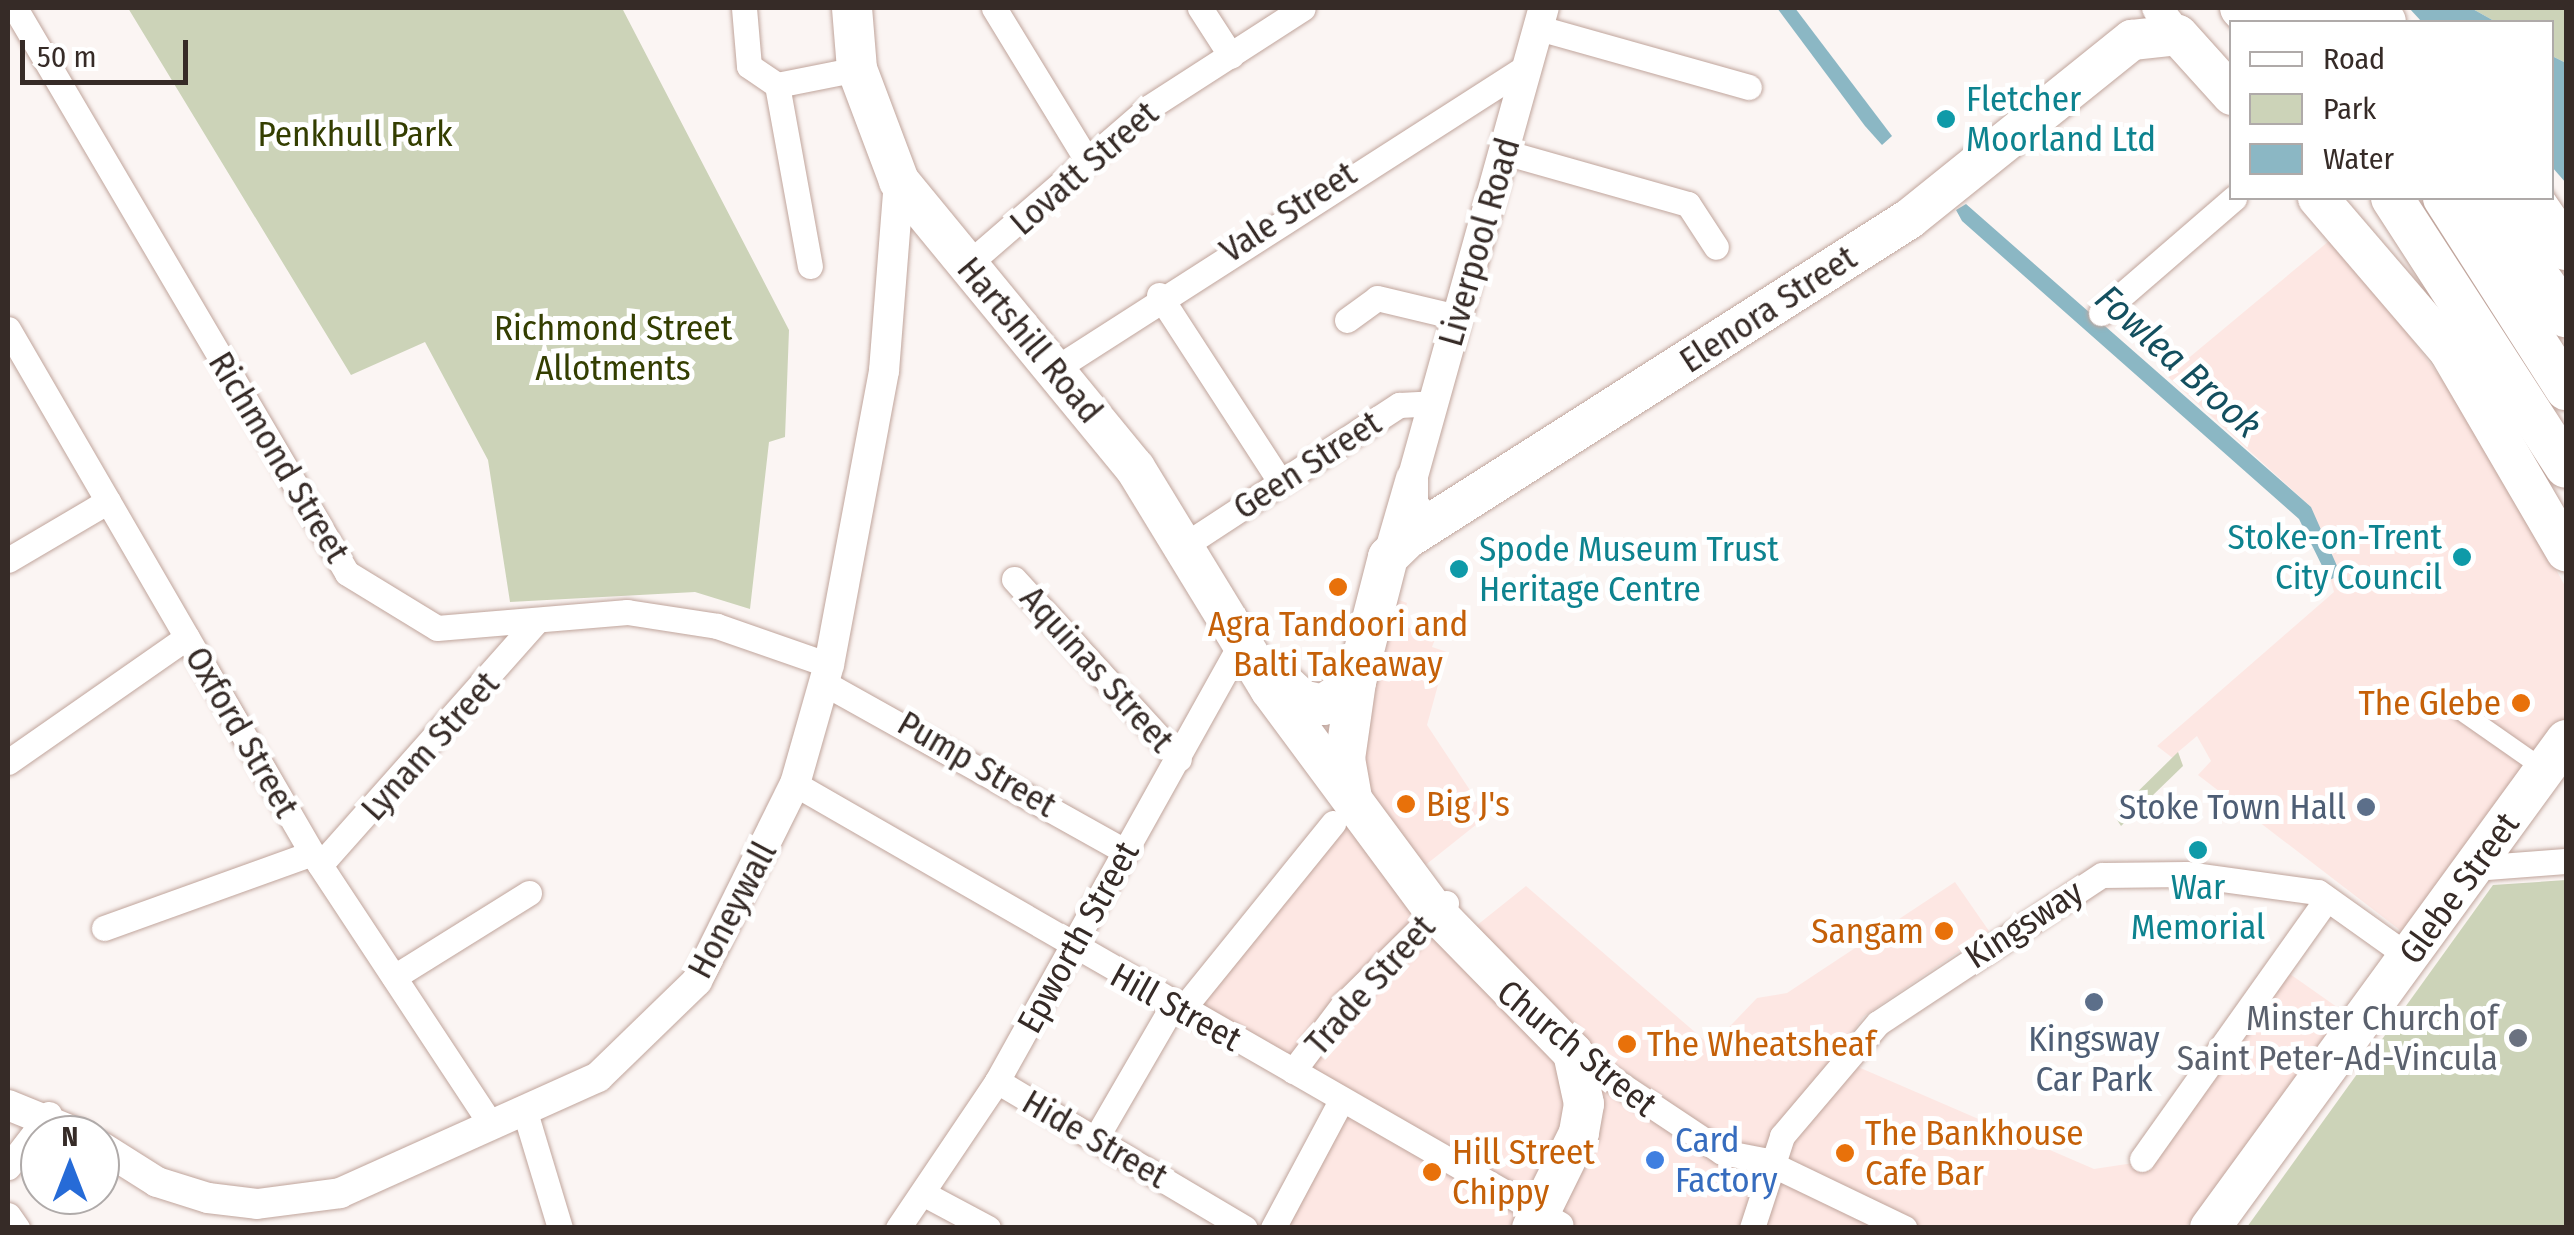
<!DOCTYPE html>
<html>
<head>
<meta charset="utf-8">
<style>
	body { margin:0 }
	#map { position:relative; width:2574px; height:1235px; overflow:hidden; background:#fbf5f3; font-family:"Fira Sans Condensed",sans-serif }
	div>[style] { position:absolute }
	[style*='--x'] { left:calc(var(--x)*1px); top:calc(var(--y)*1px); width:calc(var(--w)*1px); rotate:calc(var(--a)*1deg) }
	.commercial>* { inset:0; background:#fde7e3 }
	.green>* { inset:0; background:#ccd3b8 }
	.water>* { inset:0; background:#8bb7c4 }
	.roads { filter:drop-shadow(0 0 2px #c0a59c) drop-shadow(0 0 2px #c0a59c) }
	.pedestrian>* { height:18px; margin:-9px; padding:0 9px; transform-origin:9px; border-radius:9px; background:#fff }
	.minor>* { height:25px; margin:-12.5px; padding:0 12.5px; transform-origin:12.5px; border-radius:12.5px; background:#fff }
	.tertiary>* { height:30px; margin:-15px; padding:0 15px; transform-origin:15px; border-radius:15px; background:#fff }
	.primary>* { height:40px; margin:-20px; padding:0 20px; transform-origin:20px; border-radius:20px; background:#fff }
	.trunk>* { height:42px; margin:-21px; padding:0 21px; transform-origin:21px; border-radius:21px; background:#fff }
	.dots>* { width:28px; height:28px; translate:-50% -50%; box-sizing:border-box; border:5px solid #fff; border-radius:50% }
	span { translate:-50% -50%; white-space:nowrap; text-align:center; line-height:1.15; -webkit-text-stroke:10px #fff; paint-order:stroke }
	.culture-label { font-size:35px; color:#0d838f }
	.left { translate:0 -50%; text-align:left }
	.right { translate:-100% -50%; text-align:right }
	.park-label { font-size:35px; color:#343e01 }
	.street-label { font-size:35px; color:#362b27 }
	.food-label { font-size:35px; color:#c56008 }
	.service-label { font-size:35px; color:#4e5e75 }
	.worship-label { font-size:35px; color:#5b616d }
	.shop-label { font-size:35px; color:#366cbe }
	.water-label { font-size:38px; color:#134f5f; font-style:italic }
	.frame { position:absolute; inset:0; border:10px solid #362b27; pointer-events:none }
	.legend { position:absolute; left:2229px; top:20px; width:325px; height:180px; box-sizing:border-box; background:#fff; border:2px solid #afaaa9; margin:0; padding:12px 18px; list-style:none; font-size:30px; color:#362b27 }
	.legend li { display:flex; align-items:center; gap:20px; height:50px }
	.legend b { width:50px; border:2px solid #afaaa9 }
	.north { position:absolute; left:20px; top:1115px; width:100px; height:100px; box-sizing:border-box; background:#fff; border:2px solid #afaaa9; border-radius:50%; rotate:0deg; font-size:28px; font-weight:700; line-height:40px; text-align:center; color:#362b27 }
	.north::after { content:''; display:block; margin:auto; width:35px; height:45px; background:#266bd7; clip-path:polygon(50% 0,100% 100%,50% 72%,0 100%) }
	.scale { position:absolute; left:20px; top:40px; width:168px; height:45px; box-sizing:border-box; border:5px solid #362b27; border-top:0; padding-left:12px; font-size:30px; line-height:35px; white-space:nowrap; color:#362b27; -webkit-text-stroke:8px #fff; paint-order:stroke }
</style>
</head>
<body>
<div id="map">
	<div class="commercial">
		<i style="clip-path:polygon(2335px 236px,2484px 436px,2566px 588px,2566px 718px,2405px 934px,2198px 775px,2211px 761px,2197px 736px,2178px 752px,2183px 766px,2157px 746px,2334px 592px,2311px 507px,2167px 376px)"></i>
		<i style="clip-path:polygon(1389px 596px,1407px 603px,1401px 625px,1436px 637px,1432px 647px,1447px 652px,1427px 725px,1487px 816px,1423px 867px,1471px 930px,1526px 886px,1711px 1046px,1757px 998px,1787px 993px,1955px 882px,1989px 931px,1864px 1016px,1835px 1057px,2094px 1169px,2140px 1162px,2280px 967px,2344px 1012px,2185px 1228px,1274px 1227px,1337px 1095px,1189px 1013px,1345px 815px)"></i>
	</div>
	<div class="green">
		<i style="clip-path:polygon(128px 8px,622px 8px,789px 330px,785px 437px,769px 442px,750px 609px,695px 592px,510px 602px,488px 460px,425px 342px,351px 375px)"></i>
		<i style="clip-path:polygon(2471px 8px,2566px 8px,2566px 63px,2552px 56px,2552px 22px,2496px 22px)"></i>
		<i style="clip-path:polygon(2178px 752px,2183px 766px,2121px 826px,2114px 815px)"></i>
		<i style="clip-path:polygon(2566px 880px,2566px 1227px,2247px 1227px,2493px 885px)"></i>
	</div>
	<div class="water">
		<i style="clip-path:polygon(1777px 8px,1795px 8px,1892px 136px,1882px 145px,1865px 126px)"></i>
		<i style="clip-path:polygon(2409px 8px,2471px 8px,2496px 22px,2422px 22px)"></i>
		<i style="clip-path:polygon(2552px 56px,2566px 63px,2566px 183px,2552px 167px)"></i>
		<i style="clip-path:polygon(1966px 204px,2311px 507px,2341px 575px,2329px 580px,2299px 519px,1962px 221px,1956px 210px)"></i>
	</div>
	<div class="roads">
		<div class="pedestrian">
			<i style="--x:2458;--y:709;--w:106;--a:35"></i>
		</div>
		<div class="minor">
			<i style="--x:15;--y:8;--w:655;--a:59.56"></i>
			<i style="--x:347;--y:573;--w:105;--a:31.4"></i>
			<i style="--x:437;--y:628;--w:191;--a:-4.8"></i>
			<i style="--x:627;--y:612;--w:91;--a:8.8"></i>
			<i style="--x:717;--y:626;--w:119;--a:19.2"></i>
			<i style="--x:744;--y:8;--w:58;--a:85.1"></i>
			<i style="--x:749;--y:66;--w:34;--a:34"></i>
			<i style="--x:777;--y:85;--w:184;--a:79.7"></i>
			<i style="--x:994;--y:8;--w:177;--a:58.6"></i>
			<i style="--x:1200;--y:8;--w:57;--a:57.1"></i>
			<i style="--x:1539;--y:28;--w:218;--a:15.7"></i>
			<i style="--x:777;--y:85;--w:82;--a:-11.3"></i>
			<i style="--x:1504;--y:152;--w:191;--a:15.8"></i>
			<i style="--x:1688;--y:204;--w:51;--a:56.9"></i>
			<i style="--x:967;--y:265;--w:240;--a:-40.9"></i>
			<i style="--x:1148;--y:108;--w:184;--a:-32.8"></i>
			<i style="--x:1159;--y:295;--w:222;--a:57"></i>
			<i style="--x:2101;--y:313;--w:176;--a:-40.8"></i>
			<i style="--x:1347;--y:320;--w:37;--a:-36"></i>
			<i style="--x:1377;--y:298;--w:82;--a:13.4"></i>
			<i style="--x:8;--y:329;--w:606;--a:59.88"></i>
			<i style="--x:312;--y:853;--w:327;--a:56.6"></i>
			<i style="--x:1055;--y:369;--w:563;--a:-32.67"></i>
			<i style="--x:1185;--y:545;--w:256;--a:-33.2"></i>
			<i style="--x:1399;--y:405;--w:34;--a:-3"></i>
			<i style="--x:8;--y:560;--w:116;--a:-30.5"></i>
			<i style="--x:1014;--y:579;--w:244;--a:47.5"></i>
			<i style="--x:824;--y:683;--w:346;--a:29.2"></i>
			<i style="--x:8;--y:762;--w:218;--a:-34.9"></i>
			<i style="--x:795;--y:784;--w:883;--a:29.91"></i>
			<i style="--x:320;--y:865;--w:324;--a:-48.4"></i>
			<i style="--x:2473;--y:868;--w:93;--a:-4.3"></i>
			<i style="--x:104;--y:928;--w:221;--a:-19.8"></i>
			<i style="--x:394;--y:977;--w:159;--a:-31.9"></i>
			<i style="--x:1181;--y:1011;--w:242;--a:-51"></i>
			<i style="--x:1573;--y:1053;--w:179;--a:33.6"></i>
			<i style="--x:1722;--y:1152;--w:42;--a:11"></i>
			<i style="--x:1763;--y:1160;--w:157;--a:25.7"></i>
			<i style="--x:1293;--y:1071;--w:83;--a:-52.9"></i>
			<i style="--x:1343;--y:1005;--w:145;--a:-44.7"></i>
			<i style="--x:997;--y:1081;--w:288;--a:30.7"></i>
			<i style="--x:525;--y:1112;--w:121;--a:73.2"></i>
			<i style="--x:1096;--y:1138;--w:151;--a:-59.9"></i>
			<i style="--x:2142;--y:1159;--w:319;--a:-54.6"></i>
			<i style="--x:8;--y:1167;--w:67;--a:-52.3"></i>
			<i style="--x:928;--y:1196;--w:68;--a:28.1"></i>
			<i style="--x:8;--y:1215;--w:16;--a:55"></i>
			<i style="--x:898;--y:1228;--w:177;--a:-56"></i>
			<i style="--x:997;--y:1081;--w:507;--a:-60.86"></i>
			<i style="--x:1273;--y:1228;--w:146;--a:-61.9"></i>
			<i style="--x:1752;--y:1228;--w:97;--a:-71.9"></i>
			<i style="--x:1782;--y:1136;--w:148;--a:-49.7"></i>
			<i style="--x:1878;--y:1023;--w:268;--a:-33.5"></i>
			<i style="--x:2102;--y:875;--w:84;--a:-0.7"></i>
			<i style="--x:2186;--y:874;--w:133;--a:7.8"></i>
			<i style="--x:2318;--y:892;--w:112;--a:35.5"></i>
		</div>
		<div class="tertiary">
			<i style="--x:2157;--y:8;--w:34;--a:52"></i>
			<i style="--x:1432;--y:524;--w:27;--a:-135"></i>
			<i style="--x:1413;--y:505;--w:29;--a:-90"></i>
			<i style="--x:1413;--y:476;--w:486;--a:-74.4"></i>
			<i style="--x:1388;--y:557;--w:82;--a:-73.8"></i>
			<i style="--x:8;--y:1105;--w:80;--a:22.1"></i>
			<i style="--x:100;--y:1146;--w:67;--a:32.3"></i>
			<i style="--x:157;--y:1182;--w:53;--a:17.4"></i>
			<i style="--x:208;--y:1198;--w:49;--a:7"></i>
			<i style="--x:257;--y:1204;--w:84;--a:-7.5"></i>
			<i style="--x:340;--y:1193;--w:283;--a:-24.2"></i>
			<i style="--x:598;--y:1077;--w:138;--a:-44.1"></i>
			<i style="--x:697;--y:981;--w:220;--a:-63.6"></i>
			<i style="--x:795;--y:784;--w:124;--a:-74.1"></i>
			<i style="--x:829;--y:665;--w:299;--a:-79.4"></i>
			<i style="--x:884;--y:371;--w:191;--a:-85.5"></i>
		</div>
		<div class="primary">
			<i style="--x:852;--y:8;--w:61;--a:85.3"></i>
			<i style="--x:857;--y:69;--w:120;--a:69.4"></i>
			<i style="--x:899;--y:181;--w:372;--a:50.6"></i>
			<i style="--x:1135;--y:468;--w:259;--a:58.6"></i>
			<i style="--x:1270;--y:689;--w:277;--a:53.5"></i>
			<i style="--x:1435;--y:912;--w:197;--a:45.6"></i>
			<i style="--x:1573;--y:1053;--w:52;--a:77.8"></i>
			<i style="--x:1584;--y:1104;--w:29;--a:100"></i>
			<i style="--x:1579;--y:1133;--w:106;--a:116.3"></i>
			<i style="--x:2318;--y:198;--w:201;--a:49.4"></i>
			<i style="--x:2449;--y:351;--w:232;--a:59.7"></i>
			<i style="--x:1272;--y:672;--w:41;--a:43"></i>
			<i style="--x:1302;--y:700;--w:22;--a:13"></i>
			<i style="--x:1323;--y:705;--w:40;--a:-34.9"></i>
			<i style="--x:1352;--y:798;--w:40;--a:-100"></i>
			<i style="--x:1345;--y:759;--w:78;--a:-81.9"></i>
			<i style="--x:1356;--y:682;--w:129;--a:-75.6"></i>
			<i style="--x:1388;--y:557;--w:28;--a:-44"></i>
			<i style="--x:1408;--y:538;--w:594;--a:-32.49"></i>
			<i style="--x:1909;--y:219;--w:286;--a:-38.8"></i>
			<i style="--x:2132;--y:40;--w:46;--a:-6.2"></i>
			<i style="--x:2178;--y:35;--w:81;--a:48"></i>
			<i style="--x:2210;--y:1228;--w:604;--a:-53.89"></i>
		</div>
		<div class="trunk">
			<i style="--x:2241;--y:8;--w:19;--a:47"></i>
			<i style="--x:2290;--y:8;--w:19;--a:47"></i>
			<i style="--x:2328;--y:8;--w:20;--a:45"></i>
			<i style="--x:2372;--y:8;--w:19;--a:47"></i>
			<i style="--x:2392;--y:198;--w:320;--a:57.1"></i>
			<i style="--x:2444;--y:198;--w:227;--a:57.4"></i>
			<i style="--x:2484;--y:198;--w:144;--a:55.2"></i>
			<i style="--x:2531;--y:198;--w:62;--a:55.5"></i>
		</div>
	</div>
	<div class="dots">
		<i style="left:1946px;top:119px;background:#0f9aa8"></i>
		<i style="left:2462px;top:557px;background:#0f9aa8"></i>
		<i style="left:1459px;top:569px;background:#0f9aa8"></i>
		<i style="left:1338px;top:587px;background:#e8710a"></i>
		<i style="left:2521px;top:703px;background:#e8710a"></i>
		<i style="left:1406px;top:804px;background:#e8710a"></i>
		<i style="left:2366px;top:807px;background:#5c6f8a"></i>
		<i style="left:2198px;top:850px;background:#0f9aa8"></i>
		<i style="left:1944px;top:931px;background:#e8710a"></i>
		<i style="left:2094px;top:1002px;background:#5c6f8a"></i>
		<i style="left:2518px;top:1038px;background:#6b7280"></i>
		<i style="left:1627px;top:1044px;background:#e8710a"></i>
		<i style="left:1845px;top:1153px;background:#e8710a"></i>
		<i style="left:1655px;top:1160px;background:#3f7fe0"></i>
		<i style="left:1432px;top:1172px;background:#e8710a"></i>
	</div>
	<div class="culture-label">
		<span class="left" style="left:1966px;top:119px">Fletcher<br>Moorland Ltd</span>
		<span class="right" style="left:2442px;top:557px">Stoke-on-Trent<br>City Council</span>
		<span class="left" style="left:1479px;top:569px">Spode Museum Trust<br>Heritage Centre</span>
		<span style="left:2198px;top:907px">War<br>Memorial</span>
	</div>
	<div class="park-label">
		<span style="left:355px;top:134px">Penkhull Park</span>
		<span style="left:613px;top:348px">Richmond Street<br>Allotments</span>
	</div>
	<div class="street-label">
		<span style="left:1084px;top:168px;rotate:-41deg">Lovatt Street</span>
		<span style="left:1288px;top:212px;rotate:-33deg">Vale Street</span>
		<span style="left:1479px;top:242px;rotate:-74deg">Liverpool Road</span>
		<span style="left:1768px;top:309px;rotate:-33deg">Elenora Street</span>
		<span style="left:1030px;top:340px;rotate:50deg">Hartshill Road</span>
		<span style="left:279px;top:457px;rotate:59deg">Richmond Street</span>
		<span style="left:1307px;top:465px;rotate:-33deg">Geen Street</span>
		<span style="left:1097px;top:669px;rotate:48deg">Aquinas Street</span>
		<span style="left:242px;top:732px;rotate:60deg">Oxford Street</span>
		<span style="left:430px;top:746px;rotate:-48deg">Lynam Street</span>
		<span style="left:977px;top:764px;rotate:30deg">Pump Street</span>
		<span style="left:2459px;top:888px;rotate:-54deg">Glebe Street</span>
		<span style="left:732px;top:910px;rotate:-62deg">Honeywall</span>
		<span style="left:2024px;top:924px;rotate:-33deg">Kingsway</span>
		<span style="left:1078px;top:937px;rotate:-61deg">Epworth Street</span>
		<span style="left:1370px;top:985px;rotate:-48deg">Trade Street</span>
		<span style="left:1176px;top:1007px;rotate:29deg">Hill Street</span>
		<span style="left:1577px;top:1048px;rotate:39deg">Church Street</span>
		<span style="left:1095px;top:1139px;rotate:30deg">Hide Street</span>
	</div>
	<div class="food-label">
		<span style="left:1338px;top:644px">Agra Tandoori and<br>Balti Takeaway</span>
		<span class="right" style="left:2501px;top:703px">The Glebe</span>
		<span class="left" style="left:1426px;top:804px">Big J's</span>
		<span class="right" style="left:1924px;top:931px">Sangam</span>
		<span class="left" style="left:1647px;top:1044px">The Wheatsheaf</span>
		<span class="left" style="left:1865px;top:1153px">The Bankhouse<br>Cafe Bar</span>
		<span class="left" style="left:1452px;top:1172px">Hill Street<br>Chippy</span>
	</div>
	<div class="service-label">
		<span class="right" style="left:2346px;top:807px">Stoke Town Hall</span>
		<span style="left:2094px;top:1059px">Kingsway<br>Car Park</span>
	</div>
	<div class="worship-label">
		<span class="right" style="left:2498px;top:1038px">Minster Church of<br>Saint Peter-Ad-Vincula</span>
	</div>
	<div class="shop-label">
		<span class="left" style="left:1675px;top:1160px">Card<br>Factory</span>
	</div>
	<div class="water-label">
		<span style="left:2178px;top:362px;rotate:42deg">Fowlea Brook</span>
	</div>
	<div class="frame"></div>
	<ul class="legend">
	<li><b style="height:12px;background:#fff"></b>Road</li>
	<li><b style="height:28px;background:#ccd3b8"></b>Park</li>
	<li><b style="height:28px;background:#8bb7c4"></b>Water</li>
	</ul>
	<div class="north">N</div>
	<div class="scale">50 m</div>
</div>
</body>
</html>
